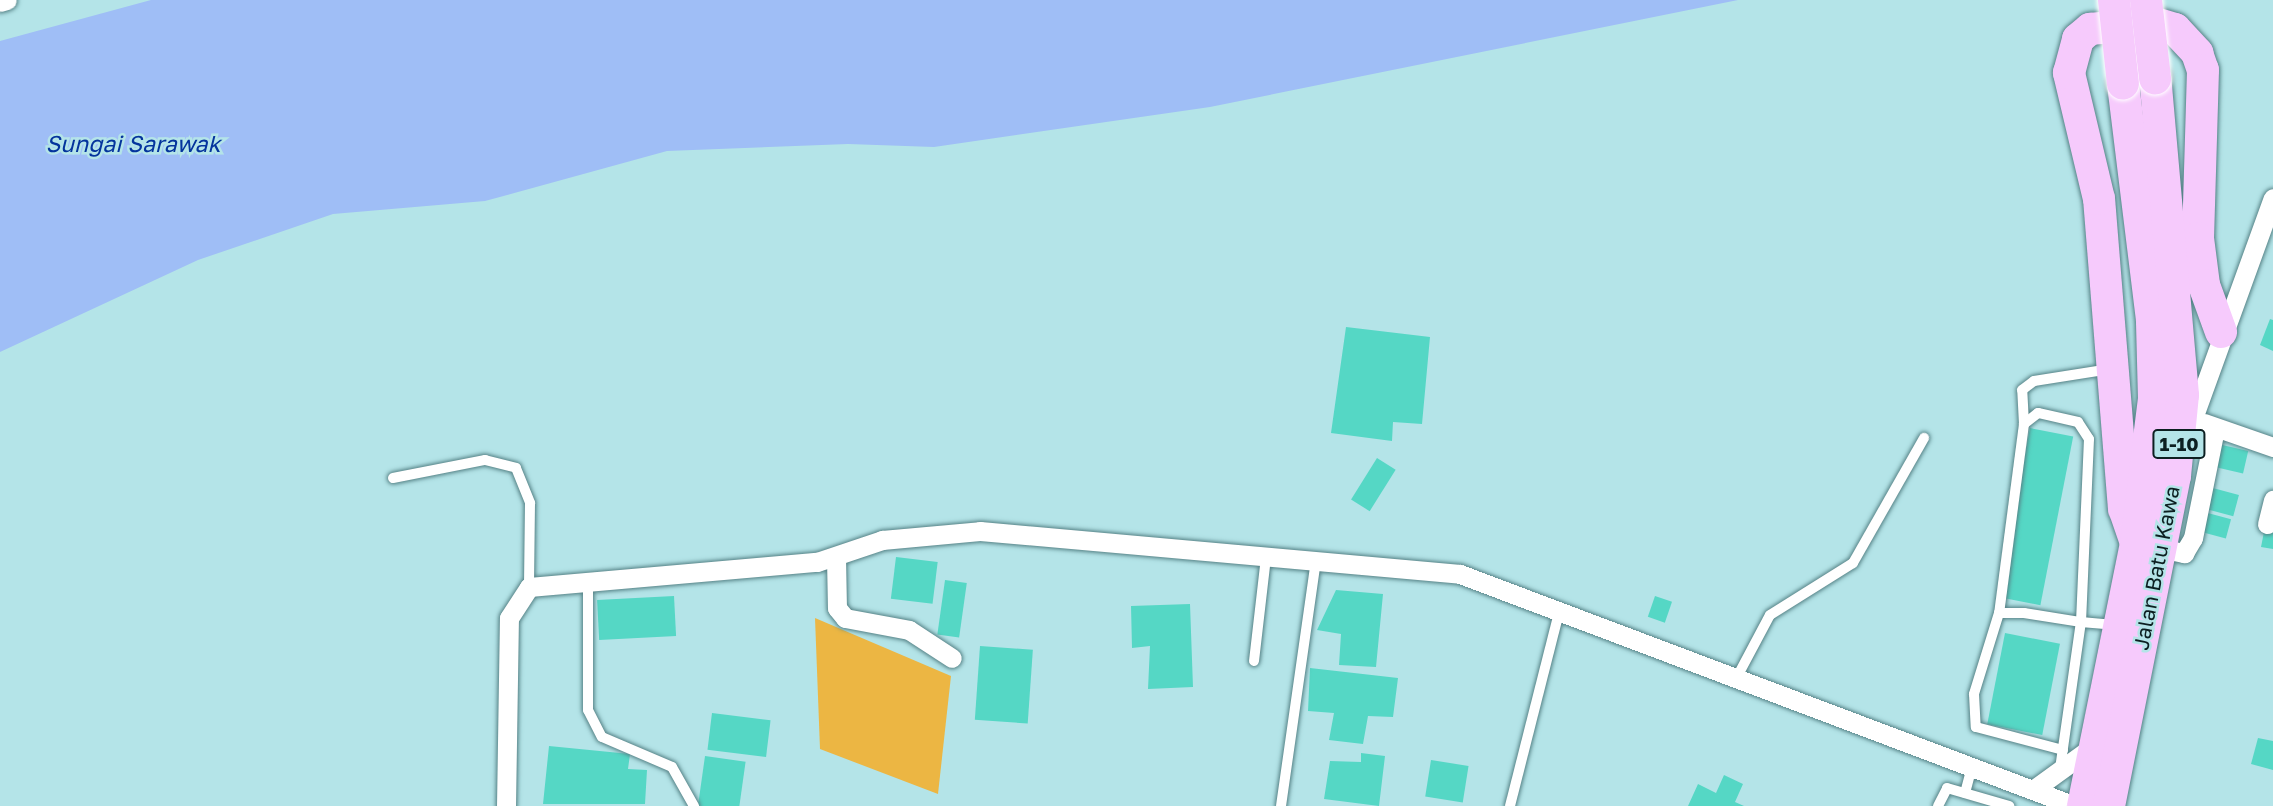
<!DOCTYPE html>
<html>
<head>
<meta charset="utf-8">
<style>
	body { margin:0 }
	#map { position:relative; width:2273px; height:806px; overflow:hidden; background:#b4e4e8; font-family:"Golos Text",sans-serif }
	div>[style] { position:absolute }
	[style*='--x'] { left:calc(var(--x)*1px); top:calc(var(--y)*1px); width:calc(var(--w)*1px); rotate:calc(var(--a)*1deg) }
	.green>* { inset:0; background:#ecb643 }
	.water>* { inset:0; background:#9fbef6 }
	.building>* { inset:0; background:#55d7c5; transform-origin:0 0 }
	.roads { filter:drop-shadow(0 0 2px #558286) drop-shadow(0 0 2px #558286) }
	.service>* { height:10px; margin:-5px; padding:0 5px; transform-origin:5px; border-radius:5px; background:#fff }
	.minor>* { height:19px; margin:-9.5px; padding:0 9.5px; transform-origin:9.5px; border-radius:9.5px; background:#fff }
	.trunk>* { height:32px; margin:-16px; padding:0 16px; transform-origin:16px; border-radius:16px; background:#f6cafc }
	.bridges { filter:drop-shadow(0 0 2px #fff) drop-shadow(0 0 2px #fff) }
	.trunk-bridge>* { height:32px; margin:-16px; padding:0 16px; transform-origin:16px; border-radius:16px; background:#f6cafc }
	span { translate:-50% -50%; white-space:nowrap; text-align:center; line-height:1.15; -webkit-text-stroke:5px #b4e4e8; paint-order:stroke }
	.shield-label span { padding:2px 5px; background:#b4e4e8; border:2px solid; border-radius:5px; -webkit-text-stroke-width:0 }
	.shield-label { font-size:19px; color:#0c1f21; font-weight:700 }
	.street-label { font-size:21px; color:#0c1f21 }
	.water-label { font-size:23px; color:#04349d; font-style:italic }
</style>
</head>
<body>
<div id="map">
	<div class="green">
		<i style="clip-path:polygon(815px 618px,951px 676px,938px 794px,820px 749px)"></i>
	</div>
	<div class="water">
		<i style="clip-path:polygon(151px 0,1738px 0,1210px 107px,934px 147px,848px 144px,667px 151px,485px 201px,333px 214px,198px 260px,0 352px,0 41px)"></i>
	</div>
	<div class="building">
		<i style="clip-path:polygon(2270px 319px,2273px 320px,2273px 351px,2260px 345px)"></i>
		<i style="clip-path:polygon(1346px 327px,1430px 337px,1422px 424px,1393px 422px,1392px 441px,1331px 433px)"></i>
		<i style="left:2030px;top:428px;width:44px;height:172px;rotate:11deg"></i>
		<i style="left:2218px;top:444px;width:31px;height:23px;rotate:13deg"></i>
		<i style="left:1377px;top:458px;width:22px;height:49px;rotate:32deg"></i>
		<i style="left:2209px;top:487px;width:31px;height:22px;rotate:15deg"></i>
		<i style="left:2204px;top:512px;width:28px;height:20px;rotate:15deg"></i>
		<i style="clip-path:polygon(2265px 527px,2273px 528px,2273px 549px,2261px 547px)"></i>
		<i style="left:896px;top:557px;width:42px;height:42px;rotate:7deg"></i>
		<i style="left:945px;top:580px;width:22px;height:55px;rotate:8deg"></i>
		<i style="clip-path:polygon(1336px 590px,1383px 594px,1376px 667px,1339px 665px,1341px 634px,1317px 630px)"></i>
		<i style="left:674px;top:596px;width:40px;height:77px;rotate:87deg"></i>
		<i style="left:1655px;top:596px;width:18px;height:22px;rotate:19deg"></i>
		<i style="clip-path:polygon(1190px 604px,1193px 687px,1148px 689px,1150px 646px,1132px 648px,1131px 606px)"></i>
		<i style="left:2005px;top:633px;width:56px;height:93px;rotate:11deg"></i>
		<i style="left:980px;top:646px;width:53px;height:74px;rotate:4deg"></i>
		<i style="clip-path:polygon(1310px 668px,1398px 678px,1393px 717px,1368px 716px,1363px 744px,1329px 740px,1334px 713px,1308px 711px)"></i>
		<i style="left:712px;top:713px;width:59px;height:37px;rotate:7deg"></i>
		<i style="clip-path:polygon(2258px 738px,2273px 741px,2273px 770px,2251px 764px)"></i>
		<i style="clip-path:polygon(549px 746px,630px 754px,628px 769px,647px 770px,645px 804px,543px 804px)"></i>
		<i style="clip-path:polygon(1361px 753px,1385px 756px,1379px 806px,1324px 799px,1330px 761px,1361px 762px)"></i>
		<i style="left:705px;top:756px;width:41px;height:50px;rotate:8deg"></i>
		<i style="left:1431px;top:760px;width:38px;height:37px;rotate:9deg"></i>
		<i style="clip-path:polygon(1724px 775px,1743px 784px,1735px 802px,1744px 806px,1688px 806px,1698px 784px,1716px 793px)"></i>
	</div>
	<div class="roads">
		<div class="service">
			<i style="--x:2024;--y:424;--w:34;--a:-93"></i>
			<i style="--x:2022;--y:390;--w:15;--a:-37"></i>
			<i style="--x:2034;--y:381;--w:77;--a:-9"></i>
			<i style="--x:393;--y:478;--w:94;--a:-11.1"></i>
			<i style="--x:485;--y:460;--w:32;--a:14"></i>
			<i style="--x:516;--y:468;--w:38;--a:68"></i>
			<i style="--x:530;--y:503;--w:84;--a:90.7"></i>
			<i style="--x:588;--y:582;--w:128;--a:90"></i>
			<i style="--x:588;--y:710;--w:30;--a:63"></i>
			<i style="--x:602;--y:737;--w:76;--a:23.2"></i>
			<i style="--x:672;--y:767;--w:45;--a:60.6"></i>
			<i style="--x:1999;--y:613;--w:85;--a:107.2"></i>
			<i style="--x:1974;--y:694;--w:33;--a:87"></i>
			<i style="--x:1976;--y:727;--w:90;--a:14.8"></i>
			<i style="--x:1254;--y:661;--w:105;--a:-83.4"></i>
			<i style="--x:1737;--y:677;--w:70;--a:-62"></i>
			<i style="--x:1770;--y:615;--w:98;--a:-32.1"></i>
			<i style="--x:1853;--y:563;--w:144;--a:-60.4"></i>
			<i style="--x:2060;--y:769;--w:148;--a:-81.9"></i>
			<i style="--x:2081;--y:622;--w:183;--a:-87.5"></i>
			<i style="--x:2089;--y:439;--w:20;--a:-123"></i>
			<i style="--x:2078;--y:422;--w:41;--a:-167.3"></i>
			<i style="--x:2038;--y:413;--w:18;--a:142"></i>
			<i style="--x:2024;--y:424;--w:191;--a:97.5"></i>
			<i style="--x:1999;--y:613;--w:25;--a:0"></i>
			<i style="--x:2024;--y:613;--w:58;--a:9"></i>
			<i style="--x:2081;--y:622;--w:33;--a:5"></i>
			<i style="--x:1965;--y:793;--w:24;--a:-75"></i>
			<i style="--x:1281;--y:806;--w:248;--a:-81.9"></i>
			<i style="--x:1510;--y:806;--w:203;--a:-75.8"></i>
			<i style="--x:1938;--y:806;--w:20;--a:-63"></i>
			<i style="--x:1947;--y:788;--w:65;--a:16.2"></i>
		</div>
		<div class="minor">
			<i style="--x:0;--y:2;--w:7;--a:-16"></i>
			<i style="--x:2204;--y:423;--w:73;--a:19.2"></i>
			<i style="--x:2191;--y:424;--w:240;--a:-70.1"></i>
			<i style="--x:2267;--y:524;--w:25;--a:-76"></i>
			<i style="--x:2160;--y:548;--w:25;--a:12"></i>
			<i style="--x:2184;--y:553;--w:17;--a:-59"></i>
			<i style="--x:2193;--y:538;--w:111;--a:-78.6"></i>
			<i style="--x:836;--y:557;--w:51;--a:88.9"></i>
			<i style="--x:837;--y:608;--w:13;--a:51"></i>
			<i style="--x:845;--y:618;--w:65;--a:10.6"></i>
			<i style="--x:909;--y:630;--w:51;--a:33.1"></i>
			<i style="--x:2037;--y:787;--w:72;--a:-35.9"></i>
			<i style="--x:506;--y:806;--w:188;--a:-89.1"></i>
			<i style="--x:509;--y:618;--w:37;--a:-57"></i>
			<i style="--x:529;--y:587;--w:289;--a:-5"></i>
			<i style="--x:817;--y:562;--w:69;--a:-18.7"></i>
			<i style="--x:882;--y:540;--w:98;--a:-5.2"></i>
			<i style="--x:980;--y:531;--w:482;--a:5.1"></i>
			<i style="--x:1460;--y:574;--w:657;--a:20.67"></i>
		</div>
		<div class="trunk">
			<i style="--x:2136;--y:543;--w:36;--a:-109"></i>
			<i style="--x:2124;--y:509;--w:311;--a:-94.6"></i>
			<i style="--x:2099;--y:199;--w:130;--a:-103.4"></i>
			<i style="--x:2069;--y:73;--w:35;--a:-75"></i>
			<i style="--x:2078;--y:39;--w:16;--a:-40"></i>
			<i style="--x:2090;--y:29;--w:65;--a:-5.3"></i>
			<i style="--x:2155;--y:23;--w:21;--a:17"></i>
			<i style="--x:2175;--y:29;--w:33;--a:47"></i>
			<i style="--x:2197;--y:53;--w:18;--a:71"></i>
			<i style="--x:2203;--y:70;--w:168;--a:91.7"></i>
			<i style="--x:2198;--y:238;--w:47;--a:82.7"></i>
			<i style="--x:2204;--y:285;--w:50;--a:70.1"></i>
			<i style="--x:2083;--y:806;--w:268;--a:-78.6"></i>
			<i style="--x:2136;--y:543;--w:145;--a:-82.9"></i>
			<i style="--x:2154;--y:399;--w:79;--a:-91.5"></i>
			<i style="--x:2152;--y:320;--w:238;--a:-97"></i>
			<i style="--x:2109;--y:806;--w:337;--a:-78.7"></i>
			<i style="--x:2175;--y:476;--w:81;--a:-84.4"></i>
			<i style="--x:2183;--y:395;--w:318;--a:-95"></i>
		</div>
	</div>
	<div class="bridges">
		<div class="trunk-bridge">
			<i style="--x:2114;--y:0;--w:84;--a:83.9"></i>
			<i style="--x:2146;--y:0;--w:79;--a:83.4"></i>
		</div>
	</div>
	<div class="shield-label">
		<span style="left:2179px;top:444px">1-10</span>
	</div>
	<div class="street-label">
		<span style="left:2156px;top:568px;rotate:-79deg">Jalan Batu Kawa</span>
	</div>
	<div class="water-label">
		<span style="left:133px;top:143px">Sungai Sarawak</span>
	</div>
</div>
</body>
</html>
